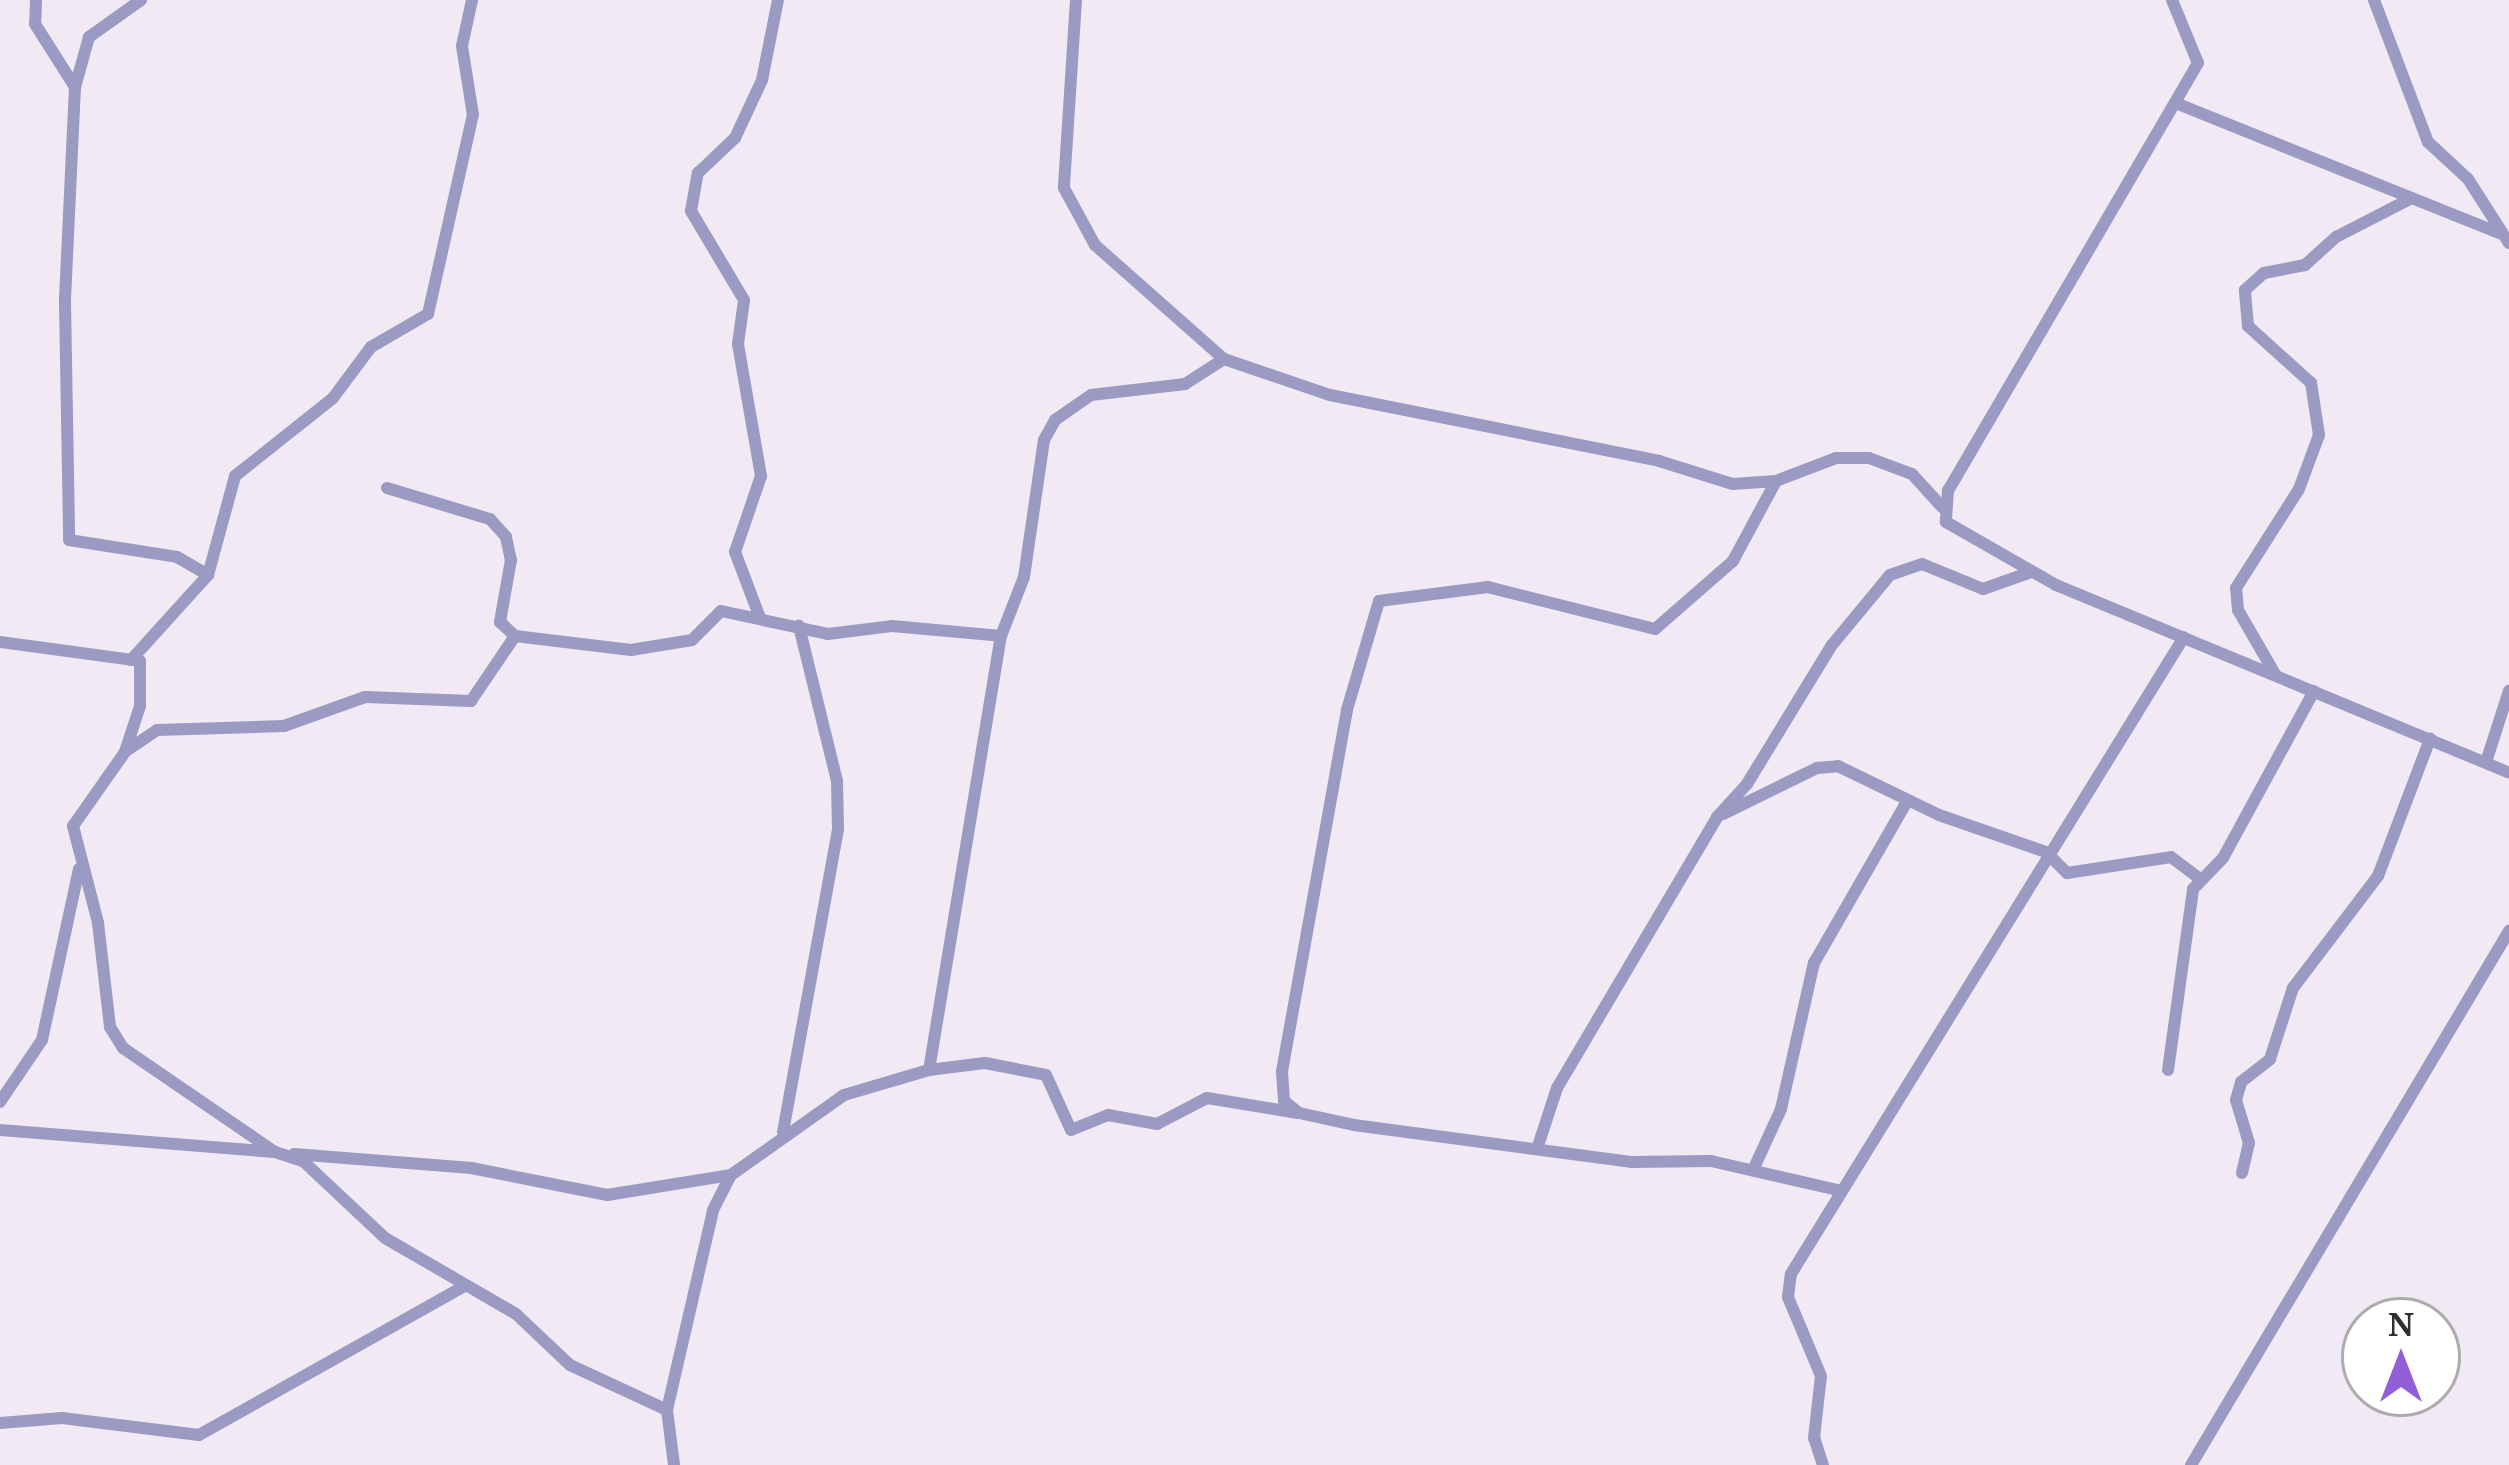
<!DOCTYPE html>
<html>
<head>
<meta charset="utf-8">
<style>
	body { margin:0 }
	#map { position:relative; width:2509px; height:1465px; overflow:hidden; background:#f1e9f4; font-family:"Noto Serif",serif }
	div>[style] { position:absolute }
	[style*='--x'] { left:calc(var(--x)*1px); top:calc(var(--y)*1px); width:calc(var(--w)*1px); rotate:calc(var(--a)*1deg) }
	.minor>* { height:12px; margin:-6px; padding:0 6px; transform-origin:6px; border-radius:6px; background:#9a9ac2 }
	span { translate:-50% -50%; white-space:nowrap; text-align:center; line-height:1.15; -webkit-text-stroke:9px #fff; paint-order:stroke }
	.north { position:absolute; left:2341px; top:1297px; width:120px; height:120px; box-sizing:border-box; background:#fff; border:3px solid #adacad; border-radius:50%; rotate:0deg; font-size:33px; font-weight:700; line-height:48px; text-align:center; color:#322f33 }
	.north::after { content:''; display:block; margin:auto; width:42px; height:54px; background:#925fd8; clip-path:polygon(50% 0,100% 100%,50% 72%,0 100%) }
</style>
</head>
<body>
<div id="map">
	<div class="minor">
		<i style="--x:36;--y:0;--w:24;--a:92"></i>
		<i style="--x:35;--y:24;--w:75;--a:57.6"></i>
		<i style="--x:141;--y:0;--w:64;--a:144.6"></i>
		<i style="--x:89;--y:37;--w:52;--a:105.6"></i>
		<i style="--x:75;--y:87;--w:215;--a:92.7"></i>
		<i style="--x:65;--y:302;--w:238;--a:89"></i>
		<i style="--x:69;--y:540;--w:109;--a:8.9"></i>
		<i style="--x:177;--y:557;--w:36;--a:30"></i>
		<i style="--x:1076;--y:0;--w:188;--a:93.7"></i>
		<i style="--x:1064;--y:188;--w:65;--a:61.5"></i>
		<i style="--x:1095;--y:245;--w:172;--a:41.5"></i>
		<i style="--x:1224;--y:359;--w:112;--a:18.8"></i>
		<i style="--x:1330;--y:395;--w:336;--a:11.3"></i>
		<i style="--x:1659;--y:461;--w:77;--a:17.3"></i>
		<i style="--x:1733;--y:484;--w:43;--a:-4"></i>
		<i style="--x:1776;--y:481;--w:64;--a:-21"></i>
		<i style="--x:1836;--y:458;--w:33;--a:0"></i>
		<i style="--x:1869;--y:458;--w:46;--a:20.4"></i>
		<i style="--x:1912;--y:474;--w:45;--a:47.7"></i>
		<i style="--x:2172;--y:0;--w:68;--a:67.6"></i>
		<i style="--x:2198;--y:63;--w:495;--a:120.3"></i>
		<i style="--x:1948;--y:490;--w:32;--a:94"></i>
		<i style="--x:1946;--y:522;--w:127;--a:29.8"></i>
		<i style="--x:2056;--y:585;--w:490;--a:22.5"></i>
		<i style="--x:2374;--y:0;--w:152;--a:69.2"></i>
		<i style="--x:2428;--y:142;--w:54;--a:42.8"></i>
		<i style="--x:2468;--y:179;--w:76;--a:57.4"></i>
		<i style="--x:2178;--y:104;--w:346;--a:21.9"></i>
		<i style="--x:1776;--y:481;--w:91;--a:118.3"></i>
		<i style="--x:1733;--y:561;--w:103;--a:138.9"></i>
		<i style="--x:1655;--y:629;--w:172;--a:-165.9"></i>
		<i style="--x:1488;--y:587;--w:110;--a:172.7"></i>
		<i style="--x:1379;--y:601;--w:114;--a:106.4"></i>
		<i style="--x:1347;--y:710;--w:368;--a:100.2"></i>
		<i style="--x:1282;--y:1072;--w:29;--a:86"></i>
		<i style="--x:1284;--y:1101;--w:19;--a:39"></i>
		<i style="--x:1299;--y:1113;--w:56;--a:12.3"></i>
		<i style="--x:1354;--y:1125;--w:279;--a:7.6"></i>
		<i style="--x:1631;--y:1162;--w:80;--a:-0.7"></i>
		<i style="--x:1711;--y:1161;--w:130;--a:12.9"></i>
		<i style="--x:387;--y:488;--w:108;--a:16.8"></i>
		<i style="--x:490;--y:519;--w:24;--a:48"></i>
		<i style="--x:506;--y:537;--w:24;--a:78"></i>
		<i style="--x:511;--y:560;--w:63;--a:100.1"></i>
		<i style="--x:500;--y:622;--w:21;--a:43"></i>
		<i style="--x:515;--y:636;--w:117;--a:6.9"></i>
		<i style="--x:631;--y:650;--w:62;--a:-9.3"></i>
		<i style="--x:692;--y:640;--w:41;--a:-45"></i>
		<i style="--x:721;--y:611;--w:109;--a:12.1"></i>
		<i style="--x:828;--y:634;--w:64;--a:-7.1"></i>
		<i style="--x:892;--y:626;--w:109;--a:5.2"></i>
		<i style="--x:760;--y:618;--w:71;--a:-110.7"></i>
		<i style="--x:735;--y:552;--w:80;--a:-71.1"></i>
		<i style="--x:761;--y:476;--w:134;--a:-99.9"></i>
		<i style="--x:738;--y:344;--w:44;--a:-82.2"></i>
		<i style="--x:744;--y:300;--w:104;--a:-120.8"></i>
		<i style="--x:691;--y:211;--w:39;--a:-80"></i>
		<i style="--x:698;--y:173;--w:51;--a:-43.4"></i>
		<i style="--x:735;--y:138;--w:64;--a:-65"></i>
		<i style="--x:762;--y:80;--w:82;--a:-78.7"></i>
		<i style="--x:0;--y:642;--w:141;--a:7.7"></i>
		<i style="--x:140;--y:661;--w:45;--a:90"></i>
		<i style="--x:140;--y:706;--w:48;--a:108.1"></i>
		<i style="--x:125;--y:752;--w:90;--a:125.1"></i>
		<i style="--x:73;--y:826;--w:100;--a:75.5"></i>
		<i style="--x:98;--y:923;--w:105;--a:83.4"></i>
		<i style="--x:110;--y:1027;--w:25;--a:58"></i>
		<i style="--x:123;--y:1048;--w:184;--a:34.4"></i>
		<i style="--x:275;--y:1152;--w:29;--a:18"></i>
		<i style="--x:303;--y:1161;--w:112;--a:43.2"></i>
		<i style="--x:385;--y:1238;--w:151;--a:30.1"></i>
		<i style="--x:516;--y:1314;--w:74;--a:43.4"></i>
		<i style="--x:570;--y:1365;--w:107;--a:24.9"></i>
		<i style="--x:667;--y:1410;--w:55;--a:82.7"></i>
		<i style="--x:131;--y:660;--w:115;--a:-47.8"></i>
		<i style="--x:208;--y:575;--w:103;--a:-74.7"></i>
		<i style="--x:235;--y:476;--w:125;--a:-38.5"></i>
		<i style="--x:333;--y:398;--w:64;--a:-53.3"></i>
		<i style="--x:371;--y:347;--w:66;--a:-30.1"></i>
		<i style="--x:428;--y:314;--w:204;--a:-77.3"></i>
		<i style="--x:473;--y:115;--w:70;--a:-99.1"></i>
		<i style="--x:462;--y:46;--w:47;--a:-77.7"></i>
		<i style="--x:2275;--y:674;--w:74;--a:-120"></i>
		<i style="--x:2238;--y:610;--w:22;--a:-95"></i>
		<i style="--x:2236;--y:588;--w:117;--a:-57.5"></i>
		<i style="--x:2299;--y:489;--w:58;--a:-69.7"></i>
		<i style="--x:2319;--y:435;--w:53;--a:-98.7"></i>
		<i style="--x:2311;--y:383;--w:85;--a:-137.9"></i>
		<i style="--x:2248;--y:326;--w:36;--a:-95"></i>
		<i style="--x:2245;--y:290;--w:25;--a:-42"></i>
		<i style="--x:2264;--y:273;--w:42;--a:-11"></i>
		<i style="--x:2305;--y:265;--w:42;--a:-42.1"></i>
		<i style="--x:2336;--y:237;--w:85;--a:-27.2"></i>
		<i style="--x:126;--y:751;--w:37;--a:-34"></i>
		<i style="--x:157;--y:730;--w:127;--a:-1.8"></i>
		<i style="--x:284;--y:726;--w:86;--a:-19.7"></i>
		<i style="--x:365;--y:697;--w:106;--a:2.2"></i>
		<i style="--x:471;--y:701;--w:78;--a:-55.9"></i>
		<i style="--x:2486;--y:762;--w:75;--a:-72.1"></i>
		<i style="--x:1723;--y:814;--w:105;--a:-26.1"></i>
		<i style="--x:1817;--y:768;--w:21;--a:-5"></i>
		<i style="--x:1838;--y:766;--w:112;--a:25.9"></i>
		<i style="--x:1939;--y:815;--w:113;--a:19.1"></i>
		<i style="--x:2046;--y:852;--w:30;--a:45"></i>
		<i style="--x:2067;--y:873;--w:105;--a:-8.7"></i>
		<i style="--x:2171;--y:857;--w:34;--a:37"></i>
		<i style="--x:929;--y:1070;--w:56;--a:-7.1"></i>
		<i style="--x:985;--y:1063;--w:62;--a:11.1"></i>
		<i style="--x:1046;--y:1075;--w:60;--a:65.6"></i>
		<i style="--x:1071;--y:1130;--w:40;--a:-22"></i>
		<i style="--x:1108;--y:1115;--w:50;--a:10.4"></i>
		<i style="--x:1157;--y:1124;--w:56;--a:-27.5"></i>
		<i style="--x:1207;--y:1098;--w:92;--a:9.4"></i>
		<i style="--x:2168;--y:1070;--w:183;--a:-82.1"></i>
		<i style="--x:2193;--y:889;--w:43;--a:-45.9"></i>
		<i style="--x:2223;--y:858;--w:190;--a:-61.4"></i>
		<i style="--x:0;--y:1102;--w:75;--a:-55.9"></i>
		<i style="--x:42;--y:1040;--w:175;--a:-77.8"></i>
		<i style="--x:0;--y:1130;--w:275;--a:4.6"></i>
		<i style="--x:783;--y:1132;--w:308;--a:-79.7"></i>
		<i style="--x:838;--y:829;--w:48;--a:-91.2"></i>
		<i style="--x:837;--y:781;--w:160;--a:-103.8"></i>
		<i style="--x:1538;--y:1146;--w:61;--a:-71.9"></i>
		<i style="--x:1557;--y:1088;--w:315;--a:-59.4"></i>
		<i style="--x:1717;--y:817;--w:45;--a:-47.7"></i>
		<i style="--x:1747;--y:784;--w:163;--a:-58.6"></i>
		<i style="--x:1832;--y:645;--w:91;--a:-50.4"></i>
		<i style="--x:1890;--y:575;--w:34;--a:-19"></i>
		<i style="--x:1922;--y:564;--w:66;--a:22.3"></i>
		<i style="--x:1983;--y:589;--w:51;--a:-19.5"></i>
		<i style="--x:294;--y:1154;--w:178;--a:4.5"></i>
		<i style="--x:471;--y:1168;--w:139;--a:11.2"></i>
		<i style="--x:607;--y:1195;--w:126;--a:-9.2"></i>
		<i style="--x:1754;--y:1168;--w:65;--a:-65.4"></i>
		<i style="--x:1781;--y:1109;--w:150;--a:-77.3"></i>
		<i style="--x:1814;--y:963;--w:187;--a:-60.1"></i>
		<i style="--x:2242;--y:1173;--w:31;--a:-77"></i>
		<i style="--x:2249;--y:1143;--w:45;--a:-106.8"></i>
		<i style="--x:2236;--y:1100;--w:19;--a:-74"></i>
		<i style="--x:2241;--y:1082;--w:37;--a:-38"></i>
		<i style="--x:2270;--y:1059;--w:75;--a:-72.1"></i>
		<i style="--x:2293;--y:988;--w:141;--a:-52.8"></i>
		<i style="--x:2378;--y:876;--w:147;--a:-69.2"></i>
		<i style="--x:667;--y:1410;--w:205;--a:-77"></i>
		<i style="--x:713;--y:1210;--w:39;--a:-63"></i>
		<i style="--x:731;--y:1175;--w:138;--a:-35.3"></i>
		<i style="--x:844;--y:1095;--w:89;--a:-16.4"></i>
		<i style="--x:929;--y:1070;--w:440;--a:-80.6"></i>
		<i style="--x:1001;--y:636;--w:63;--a:-68.7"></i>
		<i style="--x:1024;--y:577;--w:138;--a:-81.7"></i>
		<i style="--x:1044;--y:440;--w:23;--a:-61"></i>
		<i style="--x:1055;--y:420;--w:44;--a:-34.8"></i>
		<i style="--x:1091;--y:395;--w:95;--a:-6.7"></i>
		<i style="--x:1185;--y:384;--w:46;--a:-32.7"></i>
		<i style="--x:0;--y:1423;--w:62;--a:-4.6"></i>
		<i style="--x:62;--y:1418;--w:138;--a:7.1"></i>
		<i style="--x:199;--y:1435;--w:305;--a:-29.3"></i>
		<i style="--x:1823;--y:1465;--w:28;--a:-108"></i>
		<i style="--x:1814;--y:1438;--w:62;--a:-83.6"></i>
		<i style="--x:1821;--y:1376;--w:86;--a:-112.7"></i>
		<i style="--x:1788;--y:1297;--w:23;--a:-83"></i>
		<i style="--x:1791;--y:1274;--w:748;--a:-58.33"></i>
		<i style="--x:2191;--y:1465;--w:622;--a:-59.23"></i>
	</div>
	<div class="north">N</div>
</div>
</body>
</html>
